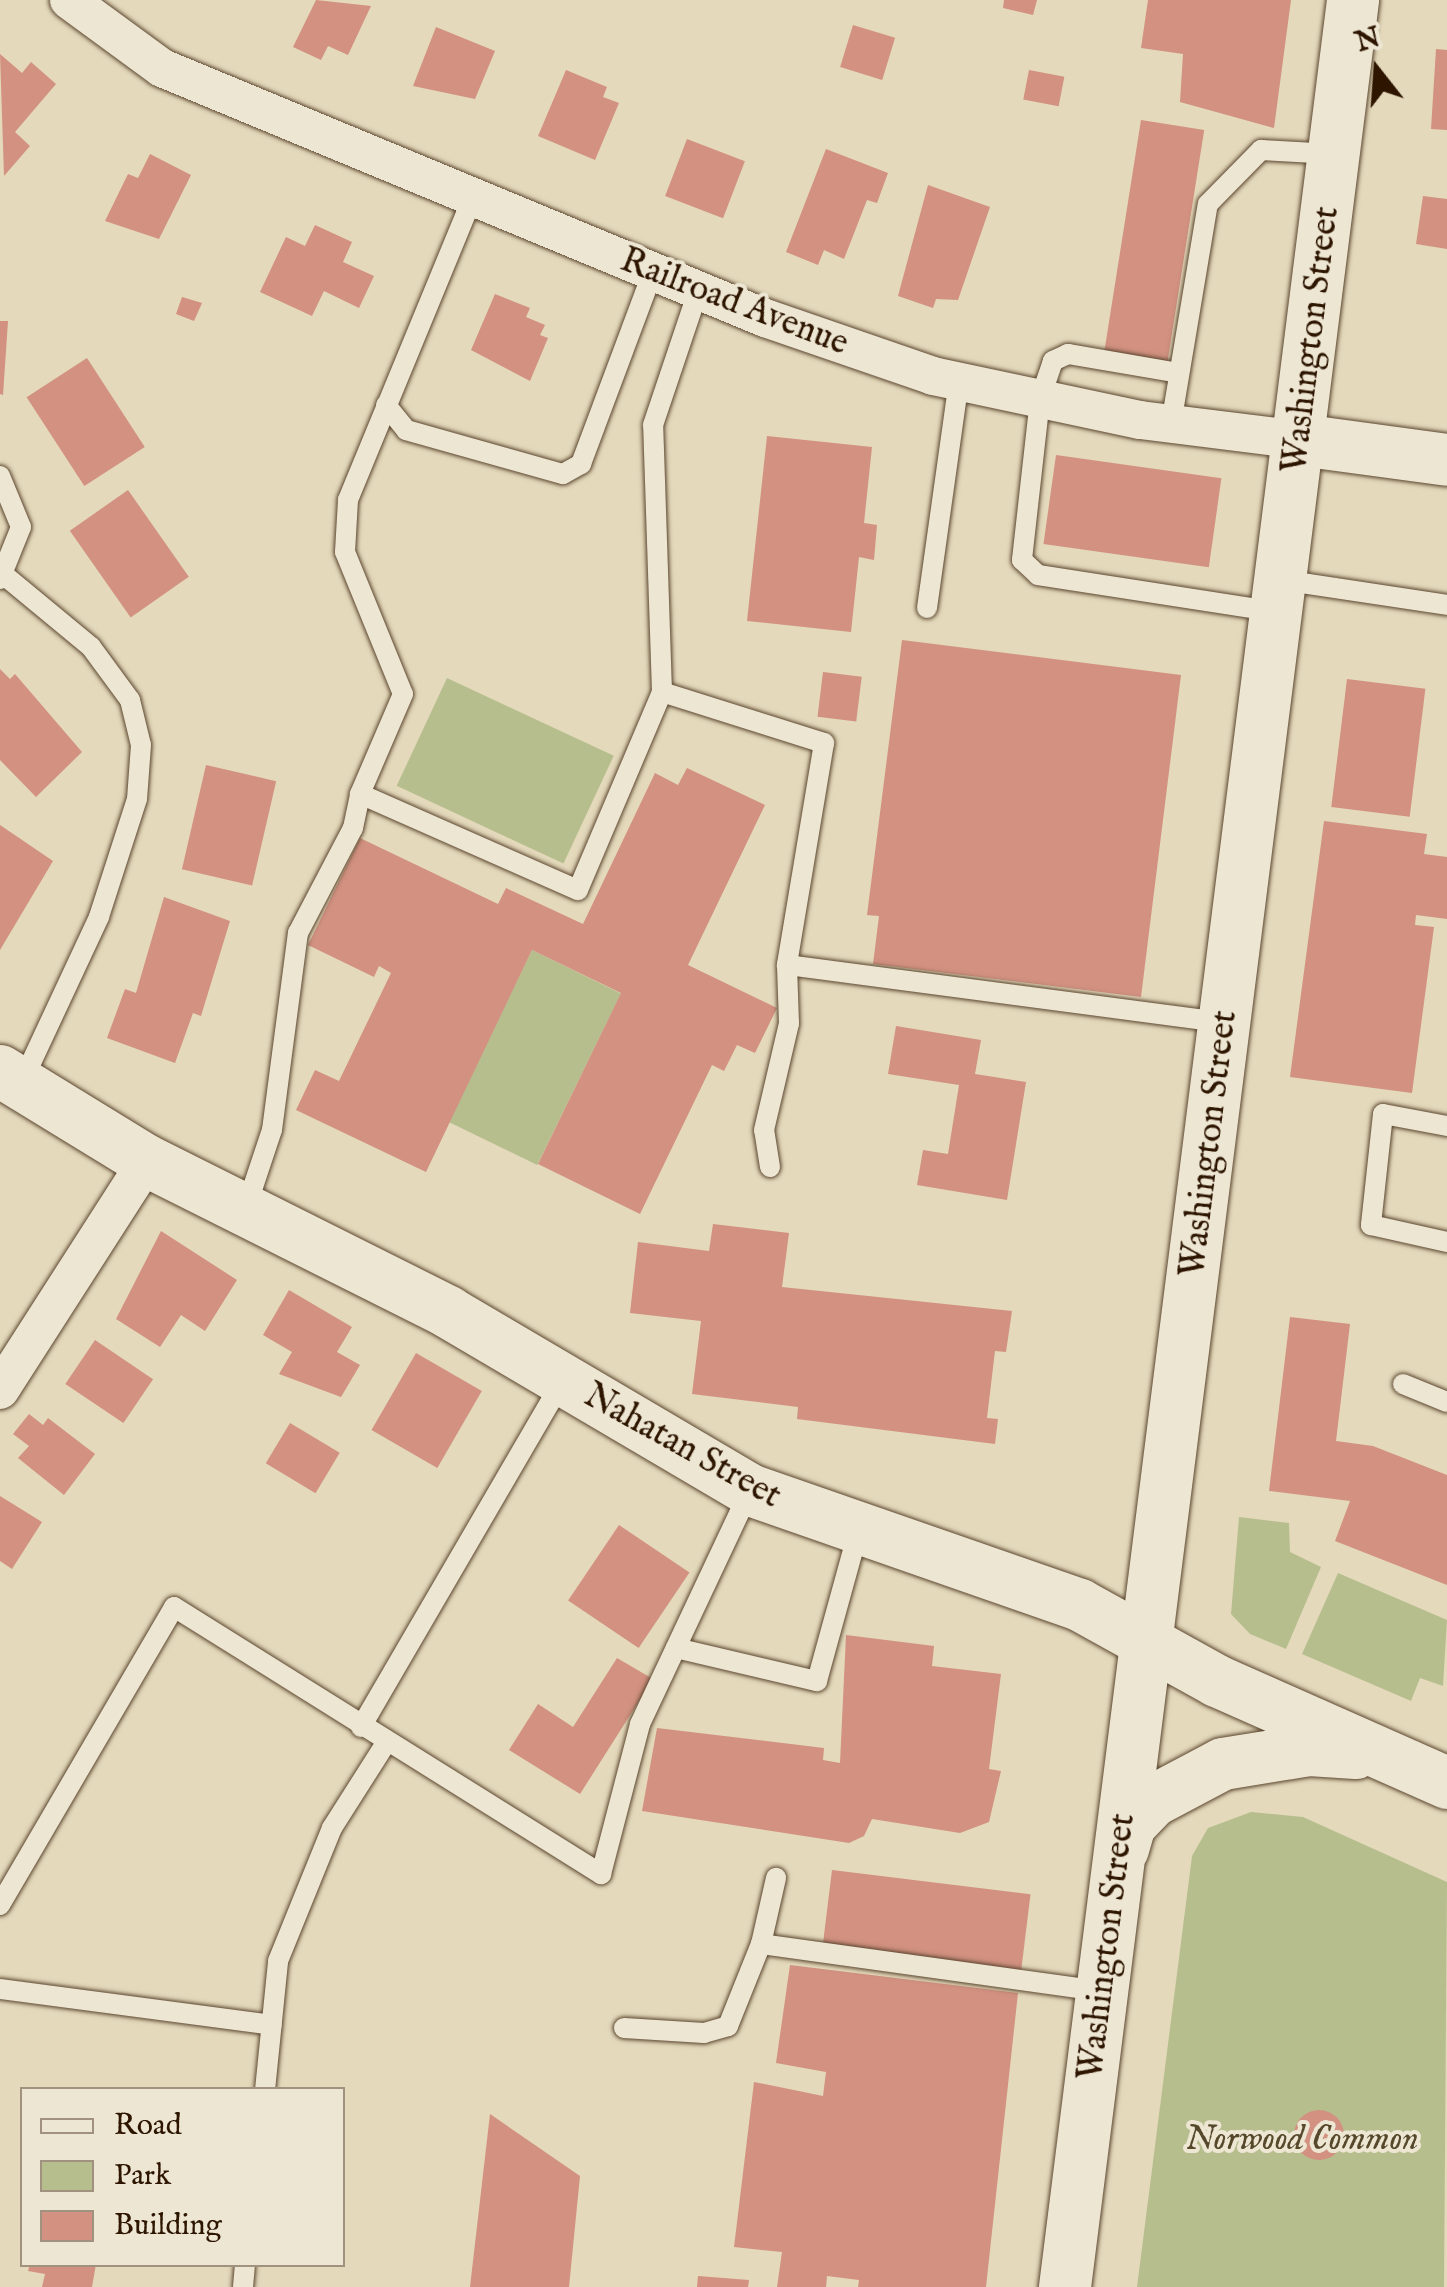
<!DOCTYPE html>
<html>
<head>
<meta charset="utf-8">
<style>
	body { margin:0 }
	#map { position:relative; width:1447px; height:2287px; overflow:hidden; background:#e4d9bb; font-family:"IM FELL English",serif }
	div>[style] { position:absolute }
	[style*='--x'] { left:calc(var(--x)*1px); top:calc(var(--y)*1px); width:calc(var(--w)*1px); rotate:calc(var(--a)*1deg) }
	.green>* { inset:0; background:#b7be8e; transform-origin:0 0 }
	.building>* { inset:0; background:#d29181; transform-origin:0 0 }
	.round { border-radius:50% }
	.roads { filter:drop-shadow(0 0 2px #5b462f) drop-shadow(0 0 2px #5b462f) }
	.lane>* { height:20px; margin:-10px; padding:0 10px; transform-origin:10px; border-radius:10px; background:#ede6d3 }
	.street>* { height:38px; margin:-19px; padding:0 19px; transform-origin:19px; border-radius:19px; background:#ede6d3 }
	.secondary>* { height:52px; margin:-26px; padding:0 26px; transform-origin:26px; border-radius:26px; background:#ede6d3 }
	span { translate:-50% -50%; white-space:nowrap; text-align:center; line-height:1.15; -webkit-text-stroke:8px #ede6d3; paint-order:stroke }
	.street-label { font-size:35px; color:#2d1500 }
	.park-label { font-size:35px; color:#56482b; font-style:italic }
	.legend { position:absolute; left:20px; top:2087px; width:325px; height:180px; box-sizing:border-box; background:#ede6d3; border:2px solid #a0927f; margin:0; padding:12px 18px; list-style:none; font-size:30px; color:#2d1500 }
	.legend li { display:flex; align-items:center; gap:20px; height:50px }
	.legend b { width:50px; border:2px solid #a0927f }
	.north { position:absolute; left:1327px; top:20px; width:100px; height:100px; -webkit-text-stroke:8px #ede6d3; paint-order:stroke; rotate:343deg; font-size:28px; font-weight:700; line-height:40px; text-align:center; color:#2d1500 }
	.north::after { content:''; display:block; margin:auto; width:35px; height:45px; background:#2d1500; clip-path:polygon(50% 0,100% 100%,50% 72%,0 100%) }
</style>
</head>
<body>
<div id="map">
	<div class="green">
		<i style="left:447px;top:678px;width:184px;height:119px;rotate:25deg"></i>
		<i style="left:532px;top:950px;width:99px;height:191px;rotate:26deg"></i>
		<i style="clip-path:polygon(1239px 1517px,1289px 1523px,1290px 1552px,1321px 1567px,1286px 1649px,1250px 1634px,1231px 1614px)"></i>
		<i style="clip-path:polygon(1338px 1573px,1447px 1620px,1443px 1686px,1420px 1678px,1411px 1701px,1302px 1654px)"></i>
		<i style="clip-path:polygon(1251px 1812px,1303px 1817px,1447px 1882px,1444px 2287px,1137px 2287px,1192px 1856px,1208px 1828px)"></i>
	</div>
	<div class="building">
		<i style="clip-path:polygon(316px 0,371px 6px,348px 55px,328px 46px,321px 60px,293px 47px)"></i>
		<i style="clip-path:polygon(1004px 0,1037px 0,1033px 15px,1003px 8px)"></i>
		<i style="clip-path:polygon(1148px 0,1291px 0,1274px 128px,1180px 102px,1183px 54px,1141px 48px)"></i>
		<i style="left:853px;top:25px;width:44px;height:44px;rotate:17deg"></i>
		<i style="clip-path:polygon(436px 27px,495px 51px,475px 99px,413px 86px)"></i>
		<i style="clip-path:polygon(1436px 49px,1447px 50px,1447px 130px,1431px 129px)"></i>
		<i style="clip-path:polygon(0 54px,22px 73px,31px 62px,56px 84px,15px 132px,30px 146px,4px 176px)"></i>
		<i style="clip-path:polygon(566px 70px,607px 87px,603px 97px,619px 103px,595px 160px,538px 136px)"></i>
		<i style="left:1029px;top:70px;width:36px;height:30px;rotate:11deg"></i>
		<i style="left:1141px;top:120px;width:64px;height:239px;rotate:9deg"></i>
		<i style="left:687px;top:139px;width:62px;height:61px;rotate:21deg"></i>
		<i style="clip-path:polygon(826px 149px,888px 173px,877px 203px,867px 200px,844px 259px,824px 250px,818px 265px,786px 252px)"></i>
		<i style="clip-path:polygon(150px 154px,191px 175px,159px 239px,105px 221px,128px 174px,138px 178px)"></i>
		<i style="clip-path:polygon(928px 185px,990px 207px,958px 300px,936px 299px,933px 308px,898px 296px)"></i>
		<i style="clip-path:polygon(1423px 196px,1447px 199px,1447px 249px,1416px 244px)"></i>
		<i style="clip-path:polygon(315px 225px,352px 242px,343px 262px,374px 276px,359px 308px,324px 291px,312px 316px,260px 292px,286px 237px,305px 246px)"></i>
		<i style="clip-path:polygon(495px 294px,530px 308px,526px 317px,545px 325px,540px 335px,548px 338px,530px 381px,471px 350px)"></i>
		<i style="clip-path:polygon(182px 297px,202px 303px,194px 321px,176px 314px)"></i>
		<i style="clip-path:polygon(0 321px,8px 321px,3px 395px,0 394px)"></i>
		<i style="left:87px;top:358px;width:106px;height:72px;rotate:57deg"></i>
		<i style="clip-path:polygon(767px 436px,872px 447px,864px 523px,877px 525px,874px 560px,859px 557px,851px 632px,747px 621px)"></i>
		<i style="left:1056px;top:455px;width:167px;height:90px;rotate:8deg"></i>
		<i style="left:128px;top:490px;width:106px;height:71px;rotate:55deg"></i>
		<i style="clip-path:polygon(902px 640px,1181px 675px,1141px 997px,873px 964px,879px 916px,867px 915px)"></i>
		<i style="clip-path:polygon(0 669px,10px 679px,15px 674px,82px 752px,36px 797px,0 760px)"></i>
		<i style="left:823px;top:672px;width:39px;height:45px;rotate:7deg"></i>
		<i style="left:1347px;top:679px;width:79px;height:129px;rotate:7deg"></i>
		<i style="left:206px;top:765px;width:72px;height:107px;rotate:13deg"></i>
		<i style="clip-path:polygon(687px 768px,765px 805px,688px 965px,777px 1008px,755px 1053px,737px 1045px,724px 1071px,712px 1065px,640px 1214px,538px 1164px,621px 993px,532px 950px,426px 1172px,296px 1110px,315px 1070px,339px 1081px,391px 973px,379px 966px,374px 977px,308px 945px,360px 838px,498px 904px,506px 888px,583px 924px,655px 773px,678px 785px)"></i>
		<i style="clip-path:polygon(1324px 821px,1427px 834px,1424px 854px,1447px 857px,1447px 919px,1416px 915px,1415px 925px,1434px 927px,1412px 1093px,1290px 1077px)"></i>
		<i style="clip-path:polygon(0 825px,53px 861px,0 950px)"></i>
		<i style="clip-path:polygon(164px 897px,230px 921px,201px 1016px,193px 1013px,175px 1063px,107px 1038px,125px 989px,136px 993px)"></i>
		<i style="clip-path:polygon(896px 1026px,981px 1040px,975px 1074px,1026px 1082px,1007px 1200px,917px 1185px,923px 1150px,948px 1154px,959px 1085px,888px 1074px)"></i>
		<i style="clip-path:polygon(713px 1224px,789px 1233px,782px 1287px,1012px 1311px,1006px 1352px,995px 1351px,987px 1418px,998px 1419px,995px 1444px,797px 1419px,798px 1407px,692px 1394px,701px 1321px,630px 1313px,638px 1242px,709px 1251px)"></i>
		<i style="clip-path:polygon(161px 1231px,237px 1280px,205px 1331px,181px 1315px,160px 1347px,116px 1319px)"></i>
		<i style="clip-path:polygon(289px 1290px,352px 1327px,337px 1352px,360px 1365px,341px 1397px,279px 1374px,292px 1352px,263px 1335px)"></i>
		<i style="clip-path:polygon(1290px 1317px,1350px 1324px,1336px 1441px,1373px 1446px,1447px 1475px,1447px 1585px,1335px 1541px,1350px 1501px,1269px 1491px)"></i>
		<i style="left:95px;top:1340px;width:70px;height:53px;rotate:34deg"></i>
		<i style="left:416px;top:1353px;width:76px;height:89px;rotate:30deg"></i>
		<i style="clip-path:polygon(29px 1414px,43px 1425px,48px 1418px,95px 1454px,64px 1495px,18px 1458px,29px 1446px,13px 1434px)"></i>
		<i style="left:290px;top:1423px;width:58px;height:47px;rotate:31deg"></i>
		<i style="clip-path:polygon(0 1496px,42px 1522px,12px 1569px,0 1561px)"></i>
		<i style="left:619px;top:1525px;width:85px;height:91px;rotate:34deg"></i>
		<i style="clip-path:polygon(846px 1635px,934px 1646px,932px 1666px,1001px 1674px,989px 1769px,1001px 1771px,989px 1822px,960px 1833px,872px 1819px,864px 1836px,849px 1843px,642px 1811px,657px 1728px,824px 1748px,823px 1760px,840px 1763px)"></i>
		<i style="clip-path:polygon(617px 1658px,653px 1679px,580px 1794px,509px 1750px,538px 1704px,573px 1727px)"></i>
		<i style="left:832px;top:1870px;width:200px;height:80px;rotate:7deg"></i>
		<i style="clip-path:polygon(790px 1965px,1018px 1993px,986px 2287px,858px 2287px,859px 2280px,827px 2276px,826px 2287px,777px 2287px,782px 2252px,734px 2247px,754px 2082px,823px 2096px,826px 2072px,776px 2063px)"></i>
		<i class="round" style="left:1294px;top:2110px;width:50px;height:50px"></i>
		<i style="clip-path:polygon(490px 2114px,580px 2176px,569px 2287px,470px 2287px)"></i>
		<i style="clip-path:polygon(30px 2264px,96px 2264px,92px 2287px,42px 2287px,45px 2274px,28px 2271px)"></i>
		<i style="clip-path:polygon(698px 2276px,749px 2280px,748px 2287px,697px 2287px)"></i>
	</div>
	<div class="roads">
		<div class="lane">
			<i style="--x:472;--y:199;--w:326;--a:112.4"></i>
			<i style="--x:348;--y:500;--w:52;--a:93.3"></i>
			<i style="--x:345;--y:552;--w:153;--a:67.8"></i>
			<i style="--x:403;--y:694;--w:109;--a:113.3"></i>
			<i style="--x:360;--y:794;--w:238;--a:23.8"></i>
			<i style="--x:578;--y:890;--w:215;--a:-67"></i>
			<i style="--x:662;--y:692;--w:267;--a:-91.9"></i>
			<i style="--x:653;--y:425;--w:141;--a:-71.4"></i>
			<i style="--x:1179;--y:373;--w:113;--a:-170.3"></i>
			<i style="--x:1068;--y:354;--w:17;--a:155"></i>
			<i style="--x:1053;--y:361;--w:40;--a:108.9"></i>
			<i style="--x:1040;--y:399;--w:162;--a:96.4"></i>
			<i style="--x:1022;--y:560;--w:22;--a:43"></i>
			<i style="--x:1038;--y:575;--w:241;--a:8.8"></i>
			<i style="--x:386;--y:405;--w:32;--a:51"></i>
			<i style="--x:406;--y:430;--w:163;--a:15.7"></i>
			<i style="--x:563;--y:474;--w:21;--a:-29"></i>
			<i style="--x:581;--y:464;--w:203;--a:-69.5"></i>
			<i style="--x:1171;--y:424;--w:223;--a:-80.5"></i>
			<i style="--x:1208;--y:204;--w:76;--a:-45.5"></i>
			<i style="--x:1261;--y:150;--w:72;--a:3.2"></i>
			<i style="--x:0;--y:476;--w:55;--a:67.6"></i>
			<i style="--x:21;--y:527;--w:56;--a:112"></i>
			<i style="--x:4;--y:575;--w:113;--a:39.6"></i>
			<i style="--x:91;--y:647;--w:66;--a:53.7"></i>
			<i style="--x:130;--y:700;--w:46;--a:76.3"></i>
			<i style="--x:141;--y:745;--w:54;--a:94.2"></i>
			<i style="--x:137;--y:799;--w:124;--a:107.9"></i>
			<i style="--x:99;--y:917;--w:184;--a:115"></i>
			<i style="--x:1282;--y:580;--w:167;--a:8.6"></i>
			<i style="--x:927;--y:608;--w:229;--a:-82"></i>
			<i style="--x:662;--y:692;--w:170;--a:17.5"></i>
			<i style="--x:824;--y:743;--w:225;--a:99.5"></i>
			<i style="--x:787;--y:965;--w:438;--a:7.5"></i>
			<i style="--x:1447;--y:1126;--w:65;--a:-169.4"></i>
			<i style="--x:1383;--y:1114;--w:112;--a:96.2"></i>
			<i style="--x:1371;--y:1225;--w:78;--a:12.6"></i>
			<i style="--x:770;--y:1167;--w:37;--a:-99"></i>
			<i style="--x:764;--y:1130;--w:110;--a:-76.8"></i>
			<i style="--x:789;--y:1023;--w:58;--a:-92"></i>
			<i style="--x:246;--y:1208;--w:82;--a:-71.6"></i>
			<i style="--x:272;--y:1130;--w:199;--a:-82.5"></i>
			<i style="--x:298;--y:933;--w:119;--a:-62.4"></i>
			<i style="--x:353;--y:828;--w:35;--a:-78"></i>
			<i style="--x:1403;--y:1384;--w:48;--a:22.2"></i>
			<i style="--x:676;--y:1648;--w:145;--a:13.2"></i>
			<i style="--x:817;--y:1681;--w:155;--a:-74.6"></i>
			<i style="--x:361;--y:1727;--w:402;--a:-59.8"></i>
			<i style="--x:0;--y:1905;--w:345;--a:-59.7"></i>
			<i style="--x:174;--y:1607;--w:504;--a:32.02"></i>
			<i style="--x:601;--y:1874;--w:155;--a:-75.4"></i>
			<i style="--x:640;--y:1724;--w:259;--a:-64.8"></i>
			<i style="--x:761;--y:1944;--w:343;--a:7.9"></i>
			<i style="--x:0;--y:1989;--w:274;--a:7.5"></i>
			<i style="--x:624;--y:2028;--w:80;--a:3.6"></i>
			<i style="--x:704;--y:2033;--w:25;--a:-16"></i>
			<i style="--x:728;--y:2026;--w:88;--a:-68.1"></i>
			<i style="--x:761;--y:1944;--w:68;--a:-77.2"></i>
			<i style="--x:265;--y:2090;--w:130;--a:-84.2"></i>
			<i style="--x:278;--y:1961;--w:144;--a:-67.9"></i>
			<i style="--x:332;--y:1828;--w:101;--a:-57.6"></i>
			<i style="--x:243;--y:2287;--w:23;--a:-85"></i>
		</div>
		<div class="street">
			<i style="--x:69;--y:0;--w:115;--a:36.2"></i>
			<i style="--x:162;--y:68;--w:653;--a:22.52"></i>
			<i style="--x:765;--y:318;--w:178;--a:19"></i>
			<i style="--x:933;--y:376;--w:212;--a:12"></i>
			<i style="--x:1140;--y:420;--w:161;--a:7.1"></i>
			<i style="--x:0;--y:1390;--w:272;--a:-57.3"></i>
		</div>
		<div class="secondary">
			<i style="--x:1300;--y:440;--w:148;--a:7.7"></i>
			<i style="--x:0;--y:1071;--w:172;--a:31.5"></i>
			<i style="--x:147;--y:1161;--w:337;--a:26.6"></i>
			<i style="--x:448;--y:1312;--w:351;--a:30.5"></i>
			<i style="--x:750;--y:1490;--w:349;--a:19.2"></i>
			<i style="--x:1080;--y:1605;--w:157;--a:29"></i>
			<i style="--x:1217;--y:1681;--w:252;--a:23.9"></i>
			<i style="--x:1123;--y:1849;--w:25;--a:-74"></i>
			<i style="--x:1130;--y:1825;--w:33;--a:-46"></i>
			<i style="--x:1153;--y:1801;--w:79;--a:-27.9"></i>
			<i style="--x:1223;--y:1764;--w:87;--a:-9.2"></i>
			<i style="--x:1309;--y:1750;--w:47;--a:3.7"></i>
			<i style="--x:1065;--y:2287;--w:2305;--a:-82.82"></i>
		</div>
	</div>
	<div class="street-label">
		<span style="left:734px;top:303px;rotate:21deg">Railroad Avenue</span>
		<span style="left:1312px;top:340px;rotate:-83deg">Washington Street</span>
		<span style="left:1210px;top:1144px;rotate:-83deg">Washington Street</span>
		<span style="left:682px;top:1447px;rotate:29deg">Nahatan Street</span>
		<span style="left:1108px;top:1947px;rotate:-83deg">Washington Street</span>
	</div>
	<div class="park-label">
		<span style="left:1302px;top:2140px">Norwood Common</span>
	</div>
	<ul class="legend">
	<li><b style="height:12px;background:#ede6d3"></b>Road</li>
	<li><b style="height:28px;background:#b7be8e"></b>Park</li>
	<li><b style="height:28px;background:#d29181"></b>Building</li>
	</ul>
	<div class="north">N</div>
</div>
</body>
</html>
